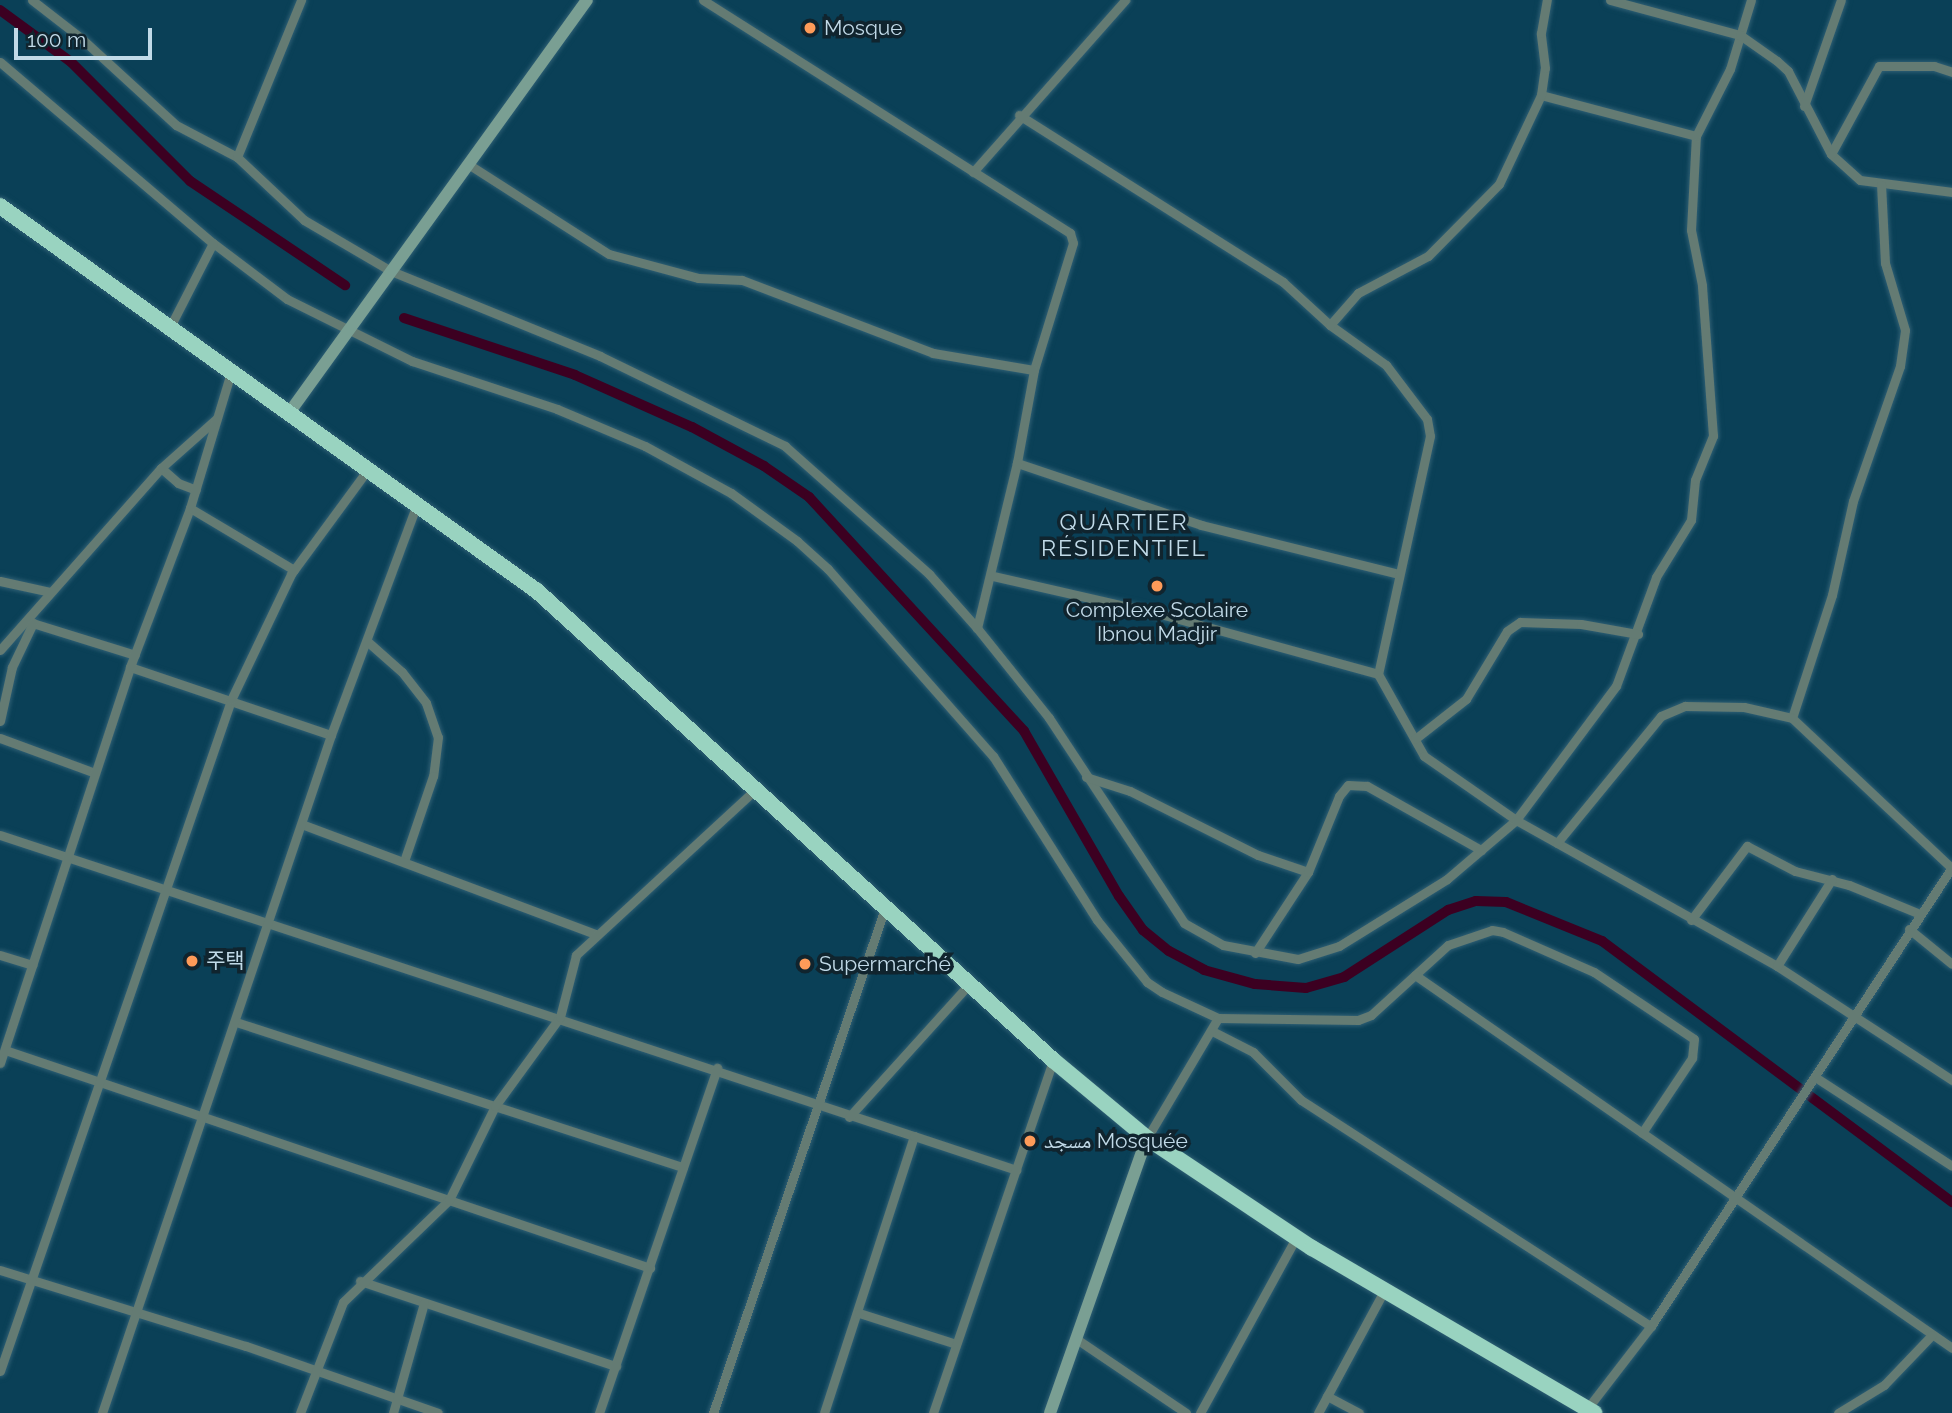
<!DOCTYPE html>
<html>
<head>
<meta charset="utf-8">
<style>
	body { margin:0 }
	#map { position:relative; width:1952px; height:1413px; overflow:hidden; background:#0a4057; font-family:Raleway,"Noto Naskh Arabic","Noto Sans KR",sans-serif }
	div>[style] { position:absolute }
	[style*='--x'] { left:calc(var(--x)*1px); top:calc(var(--y)*1px); width:calc(var(--w)*1px); rotate:calc(var(--a)*1deg) }
	.canal>* { height:10px; margin:-5px; padding:0 5px; transform-origin:5px; border-radius:5px; background:#3c0021 }
	.roads { filter:drop-shadow(0 0 2px #2f5f74) drop-shadow(0 0 2px #2f5f74) }
	.street>* { height:9px; margin:-4.5px; padding:0 4.5px; transform-origin:4.5px; border-radius:4.5px; background:#647b73 }
	.secondary>* { height:12px; margin:-6px; padding:0 6px; transform-origin:6px; border-radius:6px; background:#7a9f93 }
	.highway>* { height:16px; margin:-8px; padding:0 8px; transform-origin:8px; border-radius:8px; background:#99d3c0 }
	.dots>* { width:19px; height:19px; translate:-50% -50%; box-sizing:border-box; border:4px solid #10242e; border-radius:50% }
	span { translate:-50% -50%; white-space:nowrap; text-align:center; line-height:1.15; -webkit-text-stroke:7px #10242e; paint-order:stroke }
	.poi-label { font-size:21px; color:#c1dae8 }
	.left { translate:0 -50%; text-align:left }
	.neighbourhood-label { font-size:23px; color:#c1dae8; letter-spacing:2px }
	.scale { position:absolute; left:14px; top:28px; width:138px; height:32px; box-sizing:border-box; border:4px solid #c1dae8; border-top:0; padding-left:9px; font-size:21px; line-height:24px; white-space:nowrap; color:#c1dae8; -webkit-text-stroke:5px #10242e; paint-order:stroke }
</style>
</head>
<body>
<div id="map">
	<div class="canal">
		<i style="--x:0;--y:10;--w:88;--a:36.2"></i>
		<i style="--x:71;--y:62;--w:168;--a:45"></i>
		<i style="--x:190;--y:181;--w:187;--a:33.9"></i>
		<i style="--x:404;--y:318;--w:180;--a:18.4"></i>
		<i style="--x:575;--y:375;--w:128;--a:24"></i>
		<i style="--x:692;--y:427;--w:82;--a:28.4"></i>
		<i style="--x:764;--y:466;--w:55;--a:34.6"></i>
		<i style="--x:809;--y:497;--w:318;--a:47.4"></i>
		<i style="--x:1024;--y:731;--w:190;--a:60.1"></i>
		<i style="--x:1119;--y:896;--w:42;--a:54.8"></i>
		<i style="--x:1143;--y:930;--w:33;--a:39"></i>
		<i style="--x:1169;--y:951;--w:40;--a:28"></i>
		<i style="--x:1204;--y:970;--w:53;--a:15.4"></i>
		<i style="--x:1255;--y:984;--w:51;--a:4.5"></i>
		<i style="--x:1306;--y:988;--w:40;--a:-16"></i>
		<i style="--x:1344;--y:977;--w:124;--a:-32.8"></i>
		<i style="--x:1448;--y:910;--w:29;--a:-18"></i>
		<i style="--x:1476;--y:901;--w:30;--a:2"></i>
		<i style="--x:1506;--y:902;--w:104;--a:22.1"></i>
		<i style="--x:1602;--y:941;--w:437;--a:36.7"></i>
	</div>
	<div class="roads">
		<div class="street">
			<i style="--x:32;--y:0;--w:62;--a:37.8"></i>
			<i style="--x:81;--y:38;--w:129;--a:42.5"></i>
			<i style="--x:176;--y:125;--w:69;--a:27.7"></i>
			<i style="--x:237;--y:157;--w:92;--a:43.2"></i>
			<i style="--x:304;--y:220;--w:101;--a:30.4"></i>
			<i style="--x:391;--y:271;--w:226;--a:22.1"></i>
			<i style="--x:600;--y:356;--w:206;--a:25.9"></i>
			<i style="--x:785;--y:446;--w:193;--a:41.6"></i>
			<i style="--x:929;--y:574;--w:72;--a:48.4"></i>
			<i style="--x:977;--y:628;--w:115;--a:51.3"></i>
			<i style="--x:1049;--y:718;--w:245;--a:56.6"></i>
			<i style="--x:1184;--y:923;--w:45;--a:29.4"></i>
			<i style="--x:1223;--y:945;--w:76;--a:10.6"></i>
			<i style="--x:1298;--y:959;--w:43;--a:-17.6"></i>
			<i style="--x:1339;--y:946;--w:127;--a:-31.8"></i>
			<i style="--x:1447;--y:879;--w:91;--a:-40.5"></i>
			<i style="--x:1516;--y:820;--w:167;--a:-53.3"></i>
			<i style="--x:1616;--y:686;--w:116;--a:-69.8"></i>
			<i style="--x:1656;--y:577;--w:67;--a:-58.4"></i>
			<i style="--x:1691;--y:520;--w:40;--a:-84.3"></i>
			<i style="--x:1695;--y:480;--w:48;--a:-67.8"></i>
			<i style="--x:1713;--y:436;--w:151;--a:-94.2"></i>
			<i style="--x:1702;--y:285;--w:56;--a:-101.3"></i>
			<i style="--x:1691;--y:230;--w:94;--a:-87"></i>
			<i style="--x:1696;--y:136;--w:75;--a:-63.1"></i>
			<i style="--x:1730;--y:69;--w:72;--a:-73.1"></i>
			<i style="--x:703;--y:0;--w:435;--a:32.4"></i>
			<i style="--x:1070;--y:233;--w:10;--a:73"></i>
			<i style="--x:1073;--y:243;--w:133;--a:107.1"></i>
			<i style="--x:1034;--y:370;--w:95;--a:100.4"></i>
			<i style="--x:1017;--y:463;--w:194;--a:18.6"></i>
			<i style="--x:1201;--y:525;--w:204;--a:13.9"></i>
			<i style="--x:1610;--y:0;--w:135;--a:15.1"></i>
			<i style="--x:1740;--y:35;--w:45;--a:35.1"></i>
			<i style="--x:1777;--y:61;--w:15;--a:42"></i>
			<i style="--x:1788;--y:71;--w:93;--a:62.6"></i>
			<i style="--x:1831;--y:154;--w:39;--a:42"></i>
			<i style="--x:1860;--y:180;--w:93;--a:7.4"></i>
			<i style="--x:0;--y:62;--w:280;--a:40.4"></i>
			<i style="--x:213;--y:243;--w:93;--a:37.1"></i>
			<i style="--x:287;--y:299;--w:140;--a:26.4"></i>
			<i style="--x:412;--y:361;--w:153;--a:18.3"></i>
			<i style="--x:557;--y:409;--w:95;--a:22.8"></i>
			<i style="--x:645;--y:446;--w:98;--a:28.7"></i>
			<i style="--x:731;--y:493;--w:82;--a:36"></i>
			<i style="--x:797;--y:541;--w:42;--a:42.1"></i>
			<i style="--x:828;--y:569;--w:249;--a:48.6"></i>
			<i style="--x:993;--y:756;--w:194;--a:57.6"></i>
			<i style="--x:1097;--y:920;--w:80;--a:51.1"></i>
			<i style="--x:1147;--y:982;--w:18;--a:34"></i>
			<i style="--x:1162;--y:992;--w:62;--a:24.9"></i>
			<i style="--x:1218;--y:1018;--w:140;--a:0.8"></i>
			<i style="--x:1358;--y:1020;--w:14;--a:-21"></i>
			<i style="--x:1371;--y:1015;--w:104;--a:-42.3"></i>
			<i style="--x:1448;--y:945;--w:46;--a:-18.8"></i>
			<i style="--x:1492;--y:930;--w:11;--a:10"></i>
			<i style="--x:1503;--y:932;--w:99;--a:23.7"></i>
			<i style="--x:1594;--y:972;--w:120;--a:33.8"></i>
			<i style="--x:1694;--y:1039;--w:19;--a:96"></i>
			<i style="--x:1692;--y:1058;--w:90;--a:123.7"></i>
			<i style="--x:1541;--y:95;--w:160;--a:14.8"></i>
			<i style="--x:1804;--y:106;--w:112;--a:-70.8"></i>
			<i style="--x:1019;--y:115;--w:312;--a:32.3"></i>
			<i style="--x:1283;--y:282;--w:64;--a:42.5"></i>
			<i style="--x:1330;--y:325;--w:69;--a:35.5"></i>
			<i style="--x:1386;--y:365;--w:68;--a:52.8"></i>
			<i style="--x:1427;--y:419;--w:17;--a:80"></i>
			<i style="--x:1430;--y:436;--w:244;--a:102.3"></i>
			<i style="--x:1378;--y:674;--w:94;--a:60.7"></i>
			<i style="--x:1424;--y:756;--w:112;--a:34.8"></i>
			<i style="--x:1516;--y:820;--w:299;--a:29.2"></i>
			<i style="--x:1777;--y:966;--w:209;--a:33.1"></i>
			<i style="--x:1831;--y:154;--w:100;--a:-61.4"></i>
			<i style="--x:1879;--y:66;--w:55;--a:0"></i>
			<i style="--x:1934;--y:66;--w:19;--a:18"></i>
			<i style="--x:237;--y:157;--w:170;--a:-67.8"></i>
			<i style="--x:468;--y:164;--w:167;--a:32.6"></i>
			<i style="--x:609;--y:254;--w:92;--a:15.1"></i>
			<i style="--x:698;--y:278;--w:44;--a:2.6"></i>
			<i style="--x:742;--y:280;--w:204;--a:20.9"></i>
			<i style="--x:933;--y:353;--w:102;--a:9.6"></i>
			<i style="--x:973;--y:172;--w:230;--a:-48.5"></i>
			<i style="--x:1330;--y:325;--w:43;--a:-48.8"></i>
			<i style="--x:1358;--y:293;--w:79;--a:-27.9"></i>
			<i style="--x:1428;--y:256;--w:101;--a:-45.4"></i>
			<i style="--x:1499;--y:184;--w:98;--a:-64.7"></i>
			<i style="--x:1541;--y:95;--w:27;--a:-82"></i>
			<i style="--x:1545;--y:68;--w:35;--a:-97"></i>
			<i style="--x:1541;--y:33;--w:34;--a:-80"></i>
			<i style="--x:170;--y:327;--w:94;--a:-62.9"></i>
			<i style="--x:161;--y:468;--w:23;--a:41"></i>
			<i style="--x:178;--y:483;--w:19;--a:21"></i>
			<i style="--x:190;--y:508;--w:121;--a:30.8"></i>
			<i style="--x:993;--y:576;--w:175;--a:12.8"></i>
			<i style="--x:1164;--y:615;--w:222;--a:15.4"></i>
			<i style="--x:0;--y:581;--w:51;--a:12.4"></i>
			<i style="--x:26;--y:621;--w:114;--a:17.3"></i>
			<i style="--x:977;--y:628;--w:170;--a:-76.4"></i>
			<i style="--x:368;--y:642;--w:45;--a:41.4"></i>
			<i style="--x:402;--y:672;--w:39;--a:52"></i>
			<i style="--x:426;--y:703;--w:36;--a:71"></i>
			<i style="--x:438;--y:737;--w:39;--a:97"></i>
			<i style="--x:433;--y:776;--w:90;--a:108.8"></i>
			<i style="--x:0;--y:650;--w:243;--a:-48.5"></i>
			<i style="--x:161;--y:468;--w:74;--a:-41.7"></i>
			<i style="--x:130;--y:667;--w:212;--a:18.7"></i>
			<i style="--x:1792;--y:718;--w:129;--a:-72"></i>
			<i style="--x:1832;--y:595;--w:96;--a:-77.4"></i>
			<i style="--x:1853;--y:501;--w:143;--a:-70.8"></i>
			<i style="--x:1900;--y:366;--w:36;--a:-82"></i>
			<i style="--x:1905;--y:330;--w:70;--a:-106.6"></i>
			<i style="--x:1885;--y:263;--w:78;--a:-92.9"></i>
			<i style="--x:0;--y:721;--w:55;--a:-77.5"></i>
			<i style="--x:12;--y:667;--w:49;--a:-64.5"></i>
			<i style="--x:0;--y:738;--w:101;--a:20.2"></i>
			<i style="--x:1415;--y:739;--w:65;--a:-38.1"></i>
			<i style="--x:1466;--y:699;--w:79;--a:-58.9"></i>
			<i style="--x:1507;--y:631;--w:16;--a:-35"></i>
			<i style="--x:1520;--y:622;--w:61;--a:1.9"></i>
			<i style="--x:1581;--y:624;--w:58;--a:10"></i>
			<i style="--x:1086;--y:777;--w:46;--a:17.7"></i>
			<i style="--x:1130;--y:791;--w:143;--a:26.6"></i>
			<i style="--x:1258;--y:855;--w:53;--a:18.8"></i>
			<i style="--x:304;--y:825;--w:311;--a:20.5"></i>
			<i style="--x:0;--y:835;--w:962;--a:18.23"></i>
			<i style="--x:914;--y:1136;--w:291;--a:108"></i>
			<i style="--x:1557;--y:843;--w:164;--a:-50.7"></i>
			<i style="--x:1661;--y:716;--w:26;--a:-23"></i>
			<i style="--x:1685;--y:706;--w:59;--a:1"></i>
			<i style="--x:1744;--y:707;--w:49;--a:12.9"></i>
			<i style="--x:1792;--y:718;--w:219;--a:43.2"></i>
			<i style="--x:1691;--y:920;--w:93;--a:-52.9"></i>
			<i style="--x:1747;--y:846;--w:54;--a:27.5"></i>
			<i style="--x:1795;--y:871;--w:56;--a:14.5"></i>
			<i style="--x:1849;--y:885;--w:77;--a:22.2"></i>
			<i style="--x:1909;--y:929;--w:55;--a:39.1"></i>
			<i style="--x:1255;--y:953;--w:97;--a:-56.8"></i>
			<i style="--x:1308;--y:872;--w:82;--a:-67.8"></i>
			<i style="--x:1339;--y:796;--w:14;--a:-51"></i>
			<i style="--x:1348;--y:785;--w:19;--a:3"></i>
			<i style="--x:1367;--y:786;--w:131;--a:29.3"></i>
			<i style="--x:0;--y:955;--w:34;--a:17"></i>
			<i style="--x:1777;--y:966;--w:103;--a:-57.7"></i>
			<i style="--x:1415;--y:975;--w:654;--a:34.78"></i>
			<i style="--x:236;--y:1022;--w:470;--a:18"></i>
			<i style="--x:1214;--y:1032;--w:44;--a:27.1"></i>
			<i style="--x:1253;--y:1052;--w:68;--a:45"></i>
			<i style="--x:1301;--y:1100;--w:417;--a:32.9"></i>
			<i style="--x:5;--y:1050;--w:681;--a:18.67"></i>
			<i style="--x:0;--y:1063;--w:417;--a:-71.8"></i>
			<i style="--x:130;--y:667;--w:170;--a:-69.3"></i>
			<i style="--x:190;--y:508;--w:142;--a:-73.2"></i>
			<i style="--x:1815;--y:1077;--w:163;--a:33"></i>
			<i style="--x:849;--y:1117;--w:179;--a:-47.9"></i>
			<i style="--x:914;--y:1136;--w:108;--a:18.4"></i>
			<i style="--x:1147;--y:1138;--w:139;--a:-59.4"></i>
			<i style="--x:0;--y:1270;--w:257;--a:17.2"></i>
			<i style="--x:246;--y:1346;--w:203;--a:19.2"></i>
			<i style="--x:360;--y:1281;--w:270;--a:18.4"></i>
			<i style="--x:859;--y:1313;--w:102;--a:17.7"></i>
			<i style="--x:1075;--y:1338;--w:134;--a:34"></i>
			<i style="--x:0;--y:1371;--w:710;--a:-71"></i>
			<i style="--x:231;--y:700;--w:140;--a:-64.5"></i>
			<i style="--x:291;--y:574;--w:130;--a:-53.7"></i>
			<i style="--x:1327;--y:1396;--w:36;--a:28"></i>
			<i style="--x:1587;--y:1409;--w:105;--a:-52.4"></i>
			<i style="--x:1651;--y:1326;--w:549;--a:-56.74"></i>
			<i style="--x:102;--y:1413;--w:716;--a:-71.34"></i>
			<i style="--x:331;--y:735;--w:246;--a:-69.6"></i>
			<i style="--x:300;--y:1413;--w:119;--a:-68.8"></i>
			<i style="--x:343;--y:1302;--w:147;--a:-43.9"></i>
			<i style="--x:449;--y:1200;--w:105;--a:-63.9"></i>
			<i style="--x:495;--y:1106;--w:110;--a:-53.9"></i>
			<i style="--x:560;--y:1017;--w:64;--a:-75.5"></i>
			<i style="--x:576;--y:955;--w:245;--a:-42.7"></i>
			<i style="--x:393;--y:1413;--w:114;--a:-74.3"></i>
			<i style="--x:599;--y:1413;--w:365;--a:-71.1"></i>
			<i style="--x:713;--y:1413;--w:533;--a:-71.19"></i>
			<i style="--x:933;--y:1413;--w:373;--a:-71.2"></i>
			<i style="--x:1200;--y:1413;--w:200;--a:-61.3"></i>
			<i style="--x:1318;--y:1413;--w:139;--a:-61.6"></i>
			<i style="--x:1838;--y:1413;--w:54;--a:-31.3"></i>
			<i style="--x:1884;--y:1385;--w:69;--a:-46.2"></i>
		</div>
		<div class="secondary">
			<i style="--x:289;--y:413;--w:509;--a:-54.19"></i>
			<i style="--x:1050;--y:1413;--w:292;--a:-70.6"></i>
		</div>
		<div class="highway">
			<i style="--x:0;--y:206;--w:661;--a:35.64"></i>
			<i style="--x:537;--y:591;--w:697;--a:42.27"></i>
			<i style="--x:1053;--y:1060;--w:122;--a:39.7"></i>
			<i style="--x:1147;--y:1138;--w:198;--a:33.7"></i>
			<i style="--x:1312;--y:1248;--w:327;--a:30.3"></i>
		</div>
	</div>
	<div class="dots">
		<i style="left:810px;top:28px;background:#fe9b59"></i>
		<i style="left:1157px;top:586px;background:#fe9b59"></i>
		<i style="left:192px;top:961px;background:#fe9b59"></i>
		<i style="left:805px;top:964px;background:#fe9b59"></i>
		<i style="left:1030px;top:1141px;background:#fe9b59"></i>
	</div>
	<div class="poi-label">
		<span class="left" style="left:824px;top:28px">Mosque</span>
		<span style="left:1157px;top:622px">Complexe Scolaire<br>Ibnou Madjir</span>
		<span class="left" style="left:206px;top:961px">주택</span>
		<span class="left" style="left:819px;top:964px">Supermarché</span>
		<span class="left" style="left:1044px;top:1141px">مسجد Mosquée</span>
	</div>
	<div class="neighbourhood-label">
		<span style="left:1124px;top:535px">QUARTIER<br>RÉSIDENTIEL</span>
	</div>
	<div class="scale">100 m</div>
</div>
</body>
</html>
